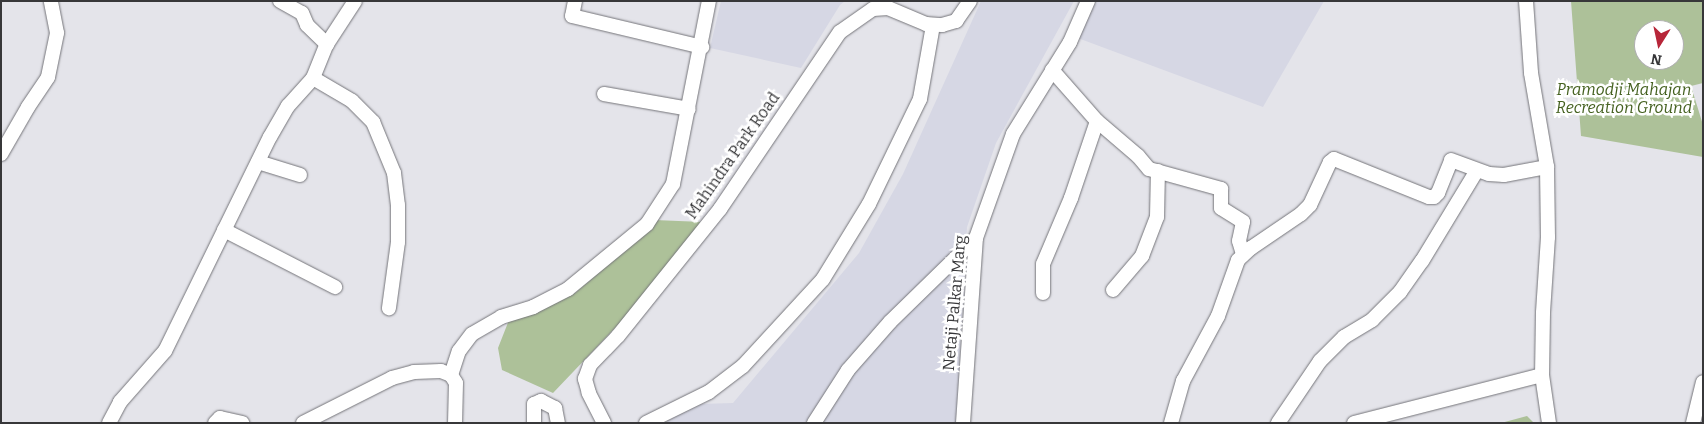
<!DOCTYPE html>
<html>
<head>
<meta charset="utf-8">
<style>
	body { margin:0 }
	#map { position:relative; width:1704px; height:424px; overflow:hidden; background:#e4e4ea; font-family:Bitter,serif }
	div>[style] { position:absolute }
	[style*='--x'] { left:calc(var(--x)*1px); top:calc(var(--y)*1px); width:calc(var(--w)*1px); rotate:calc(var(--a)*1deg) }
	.built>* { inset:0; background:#d6d7e4 }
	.green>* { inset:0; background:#adc199 }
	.roads { filter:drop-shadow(0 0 1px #747479) drop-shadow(0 0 1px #747479) }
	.minor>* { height:14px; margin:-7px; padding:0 7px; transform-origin:7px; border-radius:7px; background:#fff }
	span { translate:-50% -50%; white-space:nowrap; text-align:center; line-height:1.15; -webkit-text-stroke:5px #fff; paint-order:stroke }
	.park-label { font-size:16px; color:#456120; font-style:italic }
	.street-label { font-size:16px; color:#373739 }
	.frame { position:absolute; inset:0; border:2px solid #373739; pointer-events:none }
	.north { position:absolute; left:1634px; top:20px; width:50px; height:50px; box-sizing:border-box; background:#fff; border:1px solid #afafb0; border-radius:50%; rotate:190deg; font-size:14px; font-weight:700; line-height:20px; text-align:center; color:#373739 }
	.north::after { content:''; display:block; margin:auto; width:18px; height:22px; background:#b72639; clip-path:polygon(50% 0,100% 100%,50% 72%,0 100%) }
</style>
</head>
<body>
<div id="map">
	<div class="built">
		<i style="clip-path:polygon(721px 1px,845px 1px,840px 5px,801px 68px,710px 48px)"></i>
		<i style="clip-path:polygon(981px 1px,1074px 1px,996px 143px,967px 227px,956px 423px,667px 423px,667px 405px,733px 403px,859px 253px,903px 174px)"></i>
		<i style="clip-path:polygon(1095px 1px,1324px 1px,1263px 107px,1075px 37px)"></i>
	</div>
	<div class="green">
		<i style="clip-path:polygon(evenodd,1571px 1px,1703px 1px,1703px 83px,1691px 86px,1703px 125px,1703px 157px,1581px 136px,1571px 1px,1644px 30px,1674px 30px,1674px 60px,1644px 60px,1644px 30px)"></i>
		<i style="clip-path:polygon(654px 220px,703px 222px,634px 308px,553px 393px,502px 370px,498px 348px,509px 320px,575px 293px,649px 230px)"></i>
		<i style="clip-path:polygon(1527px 416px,1534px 423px,1501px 423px)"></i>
	</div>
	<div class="roads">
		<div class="minor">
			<i style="--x:280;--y:1;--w:25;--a:29"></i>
			<i style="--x:302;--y:13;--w:13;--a:67"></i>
			<i style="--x:307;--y:25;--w:28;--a:44"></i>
			<i style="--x:575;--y:1;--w:15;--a:101"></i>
			<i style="--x:572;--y:16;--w:134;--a:13.4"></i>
			<i style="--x:1526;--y:1;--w:72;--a:86"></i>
			<i style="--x:1531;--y:73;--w:95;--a:80.3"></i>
			<i style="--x:1547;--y:167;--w:70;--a:89.2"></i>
			<i style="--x:1548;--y:237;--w:76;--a:93.8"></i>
			<i style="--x:1543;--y:313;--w:62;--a:90.9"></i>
			<i style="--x:1542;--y:375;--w:49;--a:81.7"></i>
			<i style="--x:1052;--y:70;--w:68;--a:48.6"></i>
			<i style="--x:1097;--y:121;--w:54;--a:40.5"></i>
			<i style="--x:1138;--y:156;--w:17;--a:50"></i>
			<i style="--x:1149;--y:169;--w:75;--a:15.5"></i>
			<i style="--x:1221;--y:189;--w:19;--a:90"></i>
			<i style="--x:1221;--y:208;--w:26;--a:32"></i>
			<i style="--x:1243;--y:222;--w:19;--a:102"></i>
			<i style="--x:1239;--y:241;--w:14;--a:73"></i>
			<i style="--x:313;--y:78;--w:45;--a:30.5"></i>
			<i style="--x:352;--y:101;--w:30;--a:45"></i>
			<i style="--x:373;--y:122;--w:55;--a:67.6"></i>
			<i style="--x:394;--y:173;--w:32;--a:83"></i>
			<i style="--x:398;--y:205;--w:37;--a:90"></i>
			<i style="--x:398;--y:242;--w:67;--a:97.8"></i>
			<i style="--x:604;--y:94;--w:86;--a:10"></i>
			<i style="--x:1;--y:154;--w:54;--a:-60.1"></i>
			<i style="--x:28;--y:107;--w:36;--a:-56"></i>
			<i style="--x:48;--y:77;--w:45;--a:-78.4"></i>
			<i style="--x:57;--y:33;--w:33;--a:-101"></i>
			<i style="--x:258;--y:162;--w:44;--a:17.2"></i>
			<i style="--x:224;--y:230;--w:125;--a:27.2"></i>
			<i style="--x:1113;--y:290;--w:45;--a:-49.5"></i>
			<i style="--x:1142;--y:256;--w:42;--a:-69"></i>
			<i style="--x:1157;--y:217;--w:46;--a:-88.8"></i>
			<i style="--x:1043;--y:293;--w:29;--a:-90"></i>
			<i style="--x:1043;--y:264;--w:72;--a:-67"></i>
			<i style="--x:1071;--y:198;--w:81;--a:-71.3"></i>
			<i style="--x:451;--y:375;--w:25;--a:-72"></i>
			<i style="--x:459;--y:351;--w:21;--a:-53"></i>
			<i style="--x:472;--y:334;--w:34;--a:-30"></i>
			<i style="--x:501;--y:317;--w:34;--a:-17"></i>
			<i style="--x:533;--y:307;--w:39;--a:-27"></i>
			<i style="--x:568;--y:289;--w:102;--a:-39.4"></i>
			<i style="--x:647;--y:224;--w:48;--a:-57"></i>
			<i style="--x:673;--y:184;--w:187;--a:-78.9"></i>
			<i style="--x:109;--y:423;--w:24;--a:-62"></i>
			<i style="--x:120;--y:402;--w:68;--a:-48.6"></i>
			<i style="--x:165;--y:351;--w:238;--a:-63.9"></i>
			<i style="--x:270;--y:137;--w:36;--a:-60"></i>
			<i style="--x:288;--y:106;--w:38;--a:-48"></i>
			<i style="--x:313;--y:78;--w:37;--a:-68"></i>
			<i style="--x:327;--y:44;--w:51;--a:-56.9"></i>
			<i style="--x:215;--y:423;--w:7;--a:-45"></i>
			<i style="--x:220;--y:418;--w:23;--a:13"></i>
			<i style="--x:303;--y:423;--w:100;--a:-26.8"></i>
			<i style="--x:392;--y:378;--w:23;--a:-15"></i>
			<i style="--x:414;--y:372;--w:27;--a:-2"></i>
			<i style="--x:441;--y:371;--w:11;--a:22"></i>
			<i style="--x:451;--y:375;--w:9;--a:58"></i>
			<i style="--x:456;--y:383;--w:40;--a:91.4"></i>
			<i style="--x:534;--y:423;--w:19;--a:-90"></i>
			<i style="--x:534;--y:404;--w:8;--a:-23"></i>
			<i style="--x:541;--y:401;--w:16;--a:27"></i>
			<i style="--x:555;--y:408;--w:15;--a:79"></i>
			<i style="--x:604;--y:423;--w:34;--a:-117"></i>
			<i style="--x:589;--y:393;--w:15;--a:-106"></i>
			<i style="--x:585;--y:379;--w:15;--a:-70"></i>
			<i style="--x:590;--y:365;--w:40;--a:-46"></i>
			<i style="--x:618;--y:336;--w:163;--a:-51.2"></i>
			<i style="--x:720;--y:209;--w:214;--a:-55.9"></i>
			<i style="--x:840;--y:32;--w:40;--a:-34.9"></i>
			<i style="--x:873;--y:9;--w:15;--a:-4"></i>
			<i style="--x:888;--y:8;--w:41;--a:22.8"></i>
			<i style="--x:926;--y:24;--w:16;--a:4"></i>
			<i style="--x:942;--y:25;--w:15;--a:-16"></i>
			<i style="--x:956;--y:21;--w:24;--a:-55"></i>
			<i style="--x:646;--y:423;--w:70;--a:-26.2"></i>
			<i style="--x:709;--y:392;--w:43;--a:-37.4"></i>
			<i style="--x:743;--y:366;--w:118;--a:-47.4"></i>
			<i style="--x:823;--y:279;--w:88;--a:-58.5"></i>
			<i style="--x:869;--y:204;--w:117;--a:-64.1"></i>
			<i style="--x:920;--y:99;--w:75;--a:-80"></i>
			<i style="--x:814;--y:423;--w:63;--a:-57.3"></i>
			<i style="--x:848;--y:370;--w:64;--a:-48.8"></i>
			<i style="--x:890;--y:322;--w:120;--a:-44.3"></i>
			<i style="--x:963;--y:423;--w:185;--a:-86"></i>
			<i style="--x:976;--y:238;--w:110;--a:-70.4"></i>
			<i style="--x:1013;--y:134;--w:108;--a:-58.2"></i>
			<i style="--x:1070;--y:42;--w:45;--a:-66.3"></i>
			<i style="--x:1171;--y:423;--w:44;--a:-74.1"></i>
			<i style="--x:1183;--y:381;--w:74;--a:-61.7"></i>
			<i style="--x:1218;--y:316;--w:59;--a:-70.3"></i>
			<i style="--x:1238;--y:260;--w:18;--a:-43"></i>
			<i style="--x:1251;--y:248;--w:60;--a:-34.2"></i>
			<i style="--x:1301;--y:214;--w:13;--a:-45"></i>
			<i style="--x:1310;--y:205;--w:47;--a:-65.1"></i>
			<i style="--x:1330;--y:162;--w:5;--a:-37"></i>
			<i style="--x:1334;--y:159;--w:102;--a:21.8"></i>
			<i style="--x:1429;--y:197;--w:5;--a:0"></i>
			<i style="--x:1434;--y:197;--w:6;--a:-45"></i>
			<i style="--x:1438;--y:193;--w:35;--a:-68"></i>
			<i style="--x:1451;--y:160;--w:40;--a:20.2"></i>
			<i style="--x:1489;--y:174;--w:15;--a:4"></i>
			<i style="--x:1504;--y:175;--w:44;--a:-10.5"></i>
			<i style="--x:1278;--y:423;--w:75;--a:-55.9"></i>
			<i style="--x:1320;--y:361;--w:34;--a:-45"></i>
			<i style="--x:1344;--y:337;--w:33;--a:-31"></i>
			<i style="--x:1372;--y:320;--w:40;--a:-45"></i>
			<i style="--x:1400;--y:292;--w:38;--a:-55"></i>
			<i style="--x:1422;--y:261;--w:104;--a:-58.8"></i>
			<i style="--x:1354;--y:423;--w:194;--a:-14.3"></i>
			<i style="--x:1693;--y:423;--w:42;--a:-76.3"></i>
		</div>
	</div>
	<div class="park-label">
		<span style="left:1624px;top:99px">Pramodji Mahajan<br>Recreation Ground</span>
	</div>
	<div class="street-label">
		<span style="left:733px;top:156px;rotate:-55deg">Mahindra Park Road</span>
		<span style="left:955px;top:303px;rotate:-85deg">Netaji Palkar Marg</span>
	</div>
	<div class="frame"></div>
	<div class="north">N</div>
</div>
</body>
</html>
